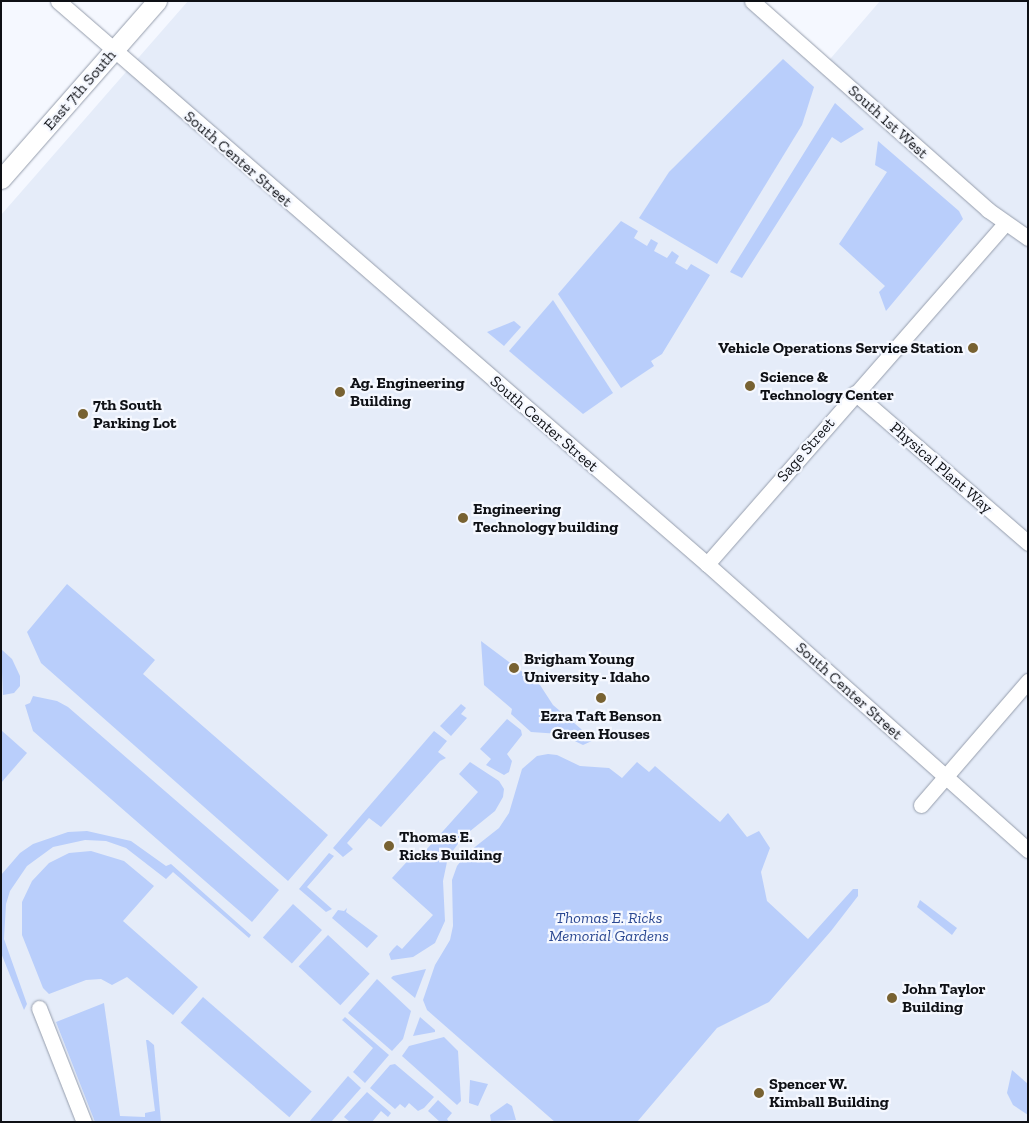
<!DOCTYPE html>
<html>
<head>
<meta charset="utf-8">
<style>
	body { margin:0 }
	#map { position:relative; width:1029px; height:1123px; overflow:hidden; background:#f5f8ff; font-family:"Zilla Slab",serif }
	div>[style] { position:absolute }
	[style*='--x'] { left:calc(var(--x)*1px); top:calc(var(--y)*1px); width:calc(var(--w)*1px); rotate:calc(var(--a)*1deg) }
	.built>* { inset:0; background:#e5ecf9 }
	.green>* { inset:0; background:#b9cefb; transform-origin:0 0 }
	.roads { filter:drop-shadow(0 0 1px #959dac) drop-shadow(0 0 1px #959dac) }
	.minor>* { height:15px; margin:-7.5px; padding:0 7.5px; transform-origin:7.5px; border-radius:7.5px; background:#fff }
	.major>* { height:19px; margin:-9.5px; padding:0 9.5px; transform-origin:9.5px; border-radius:9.5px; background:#fff }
	.dots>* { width:14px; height:14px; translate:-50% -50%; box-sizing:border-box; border:2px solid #f5f8ff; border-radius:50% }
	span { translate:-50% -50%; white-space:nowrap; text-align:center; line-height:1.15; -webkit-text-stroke:4.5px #f5f8ff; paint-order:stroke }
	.street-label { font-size:16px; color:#0e1015 }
	.poi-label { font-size:16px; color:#0e1015; font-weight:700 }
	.right { translate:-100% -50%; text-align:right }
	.left { translate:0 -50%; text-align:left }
	.park-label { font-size:16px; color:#2c4992; font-style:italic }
	.frame { position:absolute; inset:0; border:2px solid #0e1015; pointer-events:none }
</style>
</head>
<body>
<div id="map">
	<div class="built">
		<i style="clip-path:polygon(188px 1px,756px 1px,825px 65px,880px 1px,1028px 1px,1028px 1122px,1px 1122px,1px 215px)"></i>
	</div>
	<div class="green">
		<i style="clip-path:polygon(783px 59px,814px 87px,802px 125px,717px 264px,639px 218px,669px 172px)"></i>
		<i style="clip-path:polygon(835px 103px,864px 129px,841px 143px,832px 137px,742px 278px,730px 272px)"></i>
		<i style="clip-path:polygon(878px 141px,959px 211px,963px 219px,886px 311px,879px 292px,885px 286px,839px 244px,887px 172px,875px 165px)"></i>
		<i style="clip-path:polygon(621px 221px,638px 231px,634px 238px,647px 246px,651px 239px,658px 243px,654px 251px,667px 258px,672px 251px,679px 256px,675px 263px,687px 270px,691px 264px,710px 275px,662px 354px,651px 361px,654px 366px,621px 388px,558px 294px)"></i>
		<i style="clip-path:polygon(553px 300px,613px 393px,583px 414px,509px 351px)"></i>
		<i style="clip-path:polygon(514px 321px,521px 327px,504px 346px,487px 332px)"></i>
		<i style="clip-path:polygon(67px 584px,155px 660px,143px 674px,328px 835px,288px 881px,41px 663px,27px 632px)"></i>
		<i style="clip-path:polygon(481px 641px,540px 685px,553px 705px,594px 740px,583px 745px,560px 734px,531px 732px,511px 714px,512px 709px,484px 685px)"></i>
		<i style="clip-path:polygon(1px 649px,12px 659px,20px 676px,20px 686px,14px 693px,3px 695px)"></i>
		<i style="clip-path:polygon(33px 696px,57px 701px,68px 707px,279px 890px,252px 922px,33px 731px,25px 705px,30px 703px)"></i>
		<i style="clip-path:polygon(461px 704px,466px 708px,461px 714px,467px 718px,451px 736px,440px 726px)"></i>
		<i style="clip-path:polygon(507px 719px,521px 730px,522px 735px,507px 754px,512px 761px,509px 772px,504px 775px,486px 765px,491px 759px,480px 749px)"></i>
		<i style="clip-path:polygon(1px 730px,27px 753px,1px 783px)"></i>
		<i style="clip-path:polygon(434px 731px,447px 741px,438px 752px,446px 758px,440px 761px,381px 827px,369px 818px,347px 843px,353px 849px,343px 857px,333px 848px)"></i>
		<i style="clip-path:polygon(548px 754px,557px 755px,580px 766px,609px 768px,622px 778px,637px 762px,649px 772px,655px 766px,720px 822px,728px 813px,747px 837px,759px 831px,770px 848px,761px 872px,767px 901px,808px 939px,853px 889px,858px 889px,858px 896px,831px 931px,769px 1002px,717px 1028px,637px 1122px,555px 1122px,427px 1010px,423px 1000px,435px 965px,450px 940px,453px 926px,452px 880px,457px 866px,466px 854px,499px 828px,509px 813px,522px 769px,537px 756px)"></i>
		<i style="clip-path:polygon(470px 762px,499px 781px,504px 789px,503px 797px,495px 811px,464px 836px,448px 857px,443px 881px,445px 921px,435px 943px,413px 957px,391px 960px,389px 954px,393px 949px,397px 945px,402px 949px,433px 915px,392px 878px,413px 855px,418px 859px,478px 792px,459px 774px)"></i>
		<i style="clip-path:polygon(87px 831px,131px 841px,166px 866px,171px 864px,251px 935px,249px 938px,173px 872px,166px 879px,126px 848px,106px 841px,85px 840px,53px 847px,27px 866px,10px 891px,6px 904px,4px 939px,27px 1004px,24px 1010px,1px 953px,1px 875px,20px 853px,33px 844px,68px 832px)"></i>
		<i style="clip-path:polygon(91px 851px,124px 861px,154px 886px,123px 921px,198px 987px,173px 1015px,127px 977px,112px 985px,101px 979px,86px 980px,49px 994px,43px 988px,22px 935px,22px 902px,32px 881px,49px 863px,69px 853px)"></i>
		<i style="clip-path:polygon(329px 853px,334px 856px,307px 887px,332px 909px,326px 912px,299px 889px)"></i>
		<i style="clip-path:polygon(920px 900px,957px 928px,952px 935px,917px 907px)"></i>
		<i style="left:293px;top:904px;width:39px;height:45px;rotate:42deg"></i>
		<i style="clip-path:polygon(347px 908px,346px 912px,378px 936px,367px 948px,332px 918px,338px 910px,344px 911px)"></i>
		<i style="left:328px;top:935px;width:57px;height:43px;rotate:43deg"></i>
		<i style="clip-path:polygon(426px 969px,415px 998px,391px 978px,393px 976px)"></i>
		<i style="clip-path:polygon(377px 979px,411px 1011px,403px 1039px,392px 1051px,348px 1013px)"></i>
		<i style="left:203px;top:997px;width:144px;height:34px;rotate:41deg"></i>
		<i style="clip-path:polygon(104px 1003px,120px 1116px,145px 1117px,145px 1113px,155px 1111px,146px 1040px,148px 1040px,154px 1045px,161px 1122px,95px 1122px,56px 1022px)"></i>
		<i style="clip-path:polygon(345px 1017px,389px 1055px,365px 1083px,353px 1072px,373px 1048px,342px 1020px)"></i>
		<i style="clip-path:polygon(420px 1017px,435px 1030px,435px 1032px,413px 1036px)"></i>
		<i style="clip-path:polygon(444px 1037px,458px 1051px,461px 1101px,457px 1105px,402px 1056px,409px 1046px)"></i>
		<i style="clip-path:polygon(395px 1064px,434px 1097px,424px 1108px,418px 1111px,409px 1103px,405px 1108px,400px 1104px,395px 1109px,370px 1088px,390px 1065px)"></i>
		<i style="clip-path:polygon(1012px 1070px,1028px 1084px,1028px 1115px,1013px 1105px,1007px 1093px)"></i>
		<i style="clip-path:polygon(348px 1076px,361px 1088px,331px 1122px,309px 1122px)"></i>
		<i style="clip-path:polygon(470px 1080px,488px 1084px,478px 1106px,469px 1103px)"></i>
		<i style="clip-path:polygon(367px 1092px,391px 1113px,388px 1117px,381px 1111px,372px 1122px,350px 1122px,344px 1117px)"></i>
		<i style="clip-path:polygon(438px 1100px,452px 1113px,447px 1119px,449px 1122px,440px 1122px,428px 1111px)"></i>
		<i style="clip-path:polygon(507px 1103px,512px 1106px,516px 1120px,491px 1121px,490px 1115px)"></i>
	</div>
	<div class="roads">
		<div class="minor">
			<i style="--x:58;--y:1;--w:859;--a:40.94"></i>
			<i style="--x:707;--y:564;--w:430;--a:41.7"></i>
			<i style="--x:752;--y:1;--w:315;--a:41.5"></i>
			<i style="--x:988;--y:210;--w:49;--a:35"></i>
			<i style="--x:855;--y:393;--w:229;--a:40.9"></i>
			<i style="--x:707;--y:564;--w:452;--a:-48.8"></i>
			<i style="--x:921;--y:805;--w:164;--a:-49.2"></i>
			<i style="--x:39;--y:1008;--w:123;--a:68.5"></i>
		</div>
		<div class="major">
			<i style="--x:1;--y:179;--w:237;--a:-48.8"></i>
		</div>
	</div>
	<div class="dots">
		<i style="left:973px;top:348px;background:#786232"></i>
		<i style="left:750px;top:386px;background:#786232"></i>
		<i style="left:340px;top:392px;background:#786232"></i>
		<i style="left:83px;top:414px;background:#786232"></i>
		<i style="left:463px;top:518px;background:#786232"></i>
		<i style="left:514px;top:668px;background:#786232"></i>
		<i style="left:601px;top:698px;background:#786232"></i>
		<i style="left:389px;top:846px;background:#786232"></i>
		<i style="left:892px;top:998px;background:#786232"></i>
		<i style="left:759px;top:1093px;background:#786232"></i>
	</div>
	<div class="street-label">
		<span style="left:80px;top:90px;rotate:-49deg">East 7th South</span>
		<span style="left:888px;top:122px;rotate:42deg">South 1st West</span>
		<span style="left:238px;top:159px;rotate:41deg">South Center Street</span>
		<span style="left:544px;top:424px;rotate:41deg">South Center Street</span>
		<span style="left:806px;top:450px;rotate:-49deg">Sage Street</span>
		<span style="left:941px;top:468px;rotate:41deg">Physical Plant Way</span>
		<span style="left:849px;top:691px;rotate:42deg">South Center Street</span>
	</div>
	<div class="poi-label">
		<span class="right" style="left:963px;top:348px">Vehicle Operations Service Station</span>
		<span class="left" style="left:760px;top:386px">Science &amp;<br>Technology Center</span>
		<span class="left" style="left:350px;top:392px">Ag. Engineering<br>Building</span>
		<span class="left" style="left:93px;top:414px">7th South<br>Parking Lot</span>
		<span class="left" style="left:473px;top:518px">Engineering<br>Technology building</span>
		<span class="left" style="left:524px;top:668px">Brigham Young<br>University - Idaho</span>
		<span style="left:601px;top:725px">Ezra Taft Benson<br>Green Houses</span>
		<span class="left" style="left:399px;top:846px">Thomas E.<br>Ricks Building</span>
		<span class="left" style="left:902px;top:998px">John Taylor<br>Building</span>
		<span class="left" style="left:769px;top:1093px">Spencer W.<br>Kimball Building</span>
	</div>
	<div class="park-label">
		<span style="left:609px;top:927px">Thomas E. Ricks<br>Memorial Gardens</span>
	</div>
	<div class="frame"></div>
</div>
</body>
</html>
